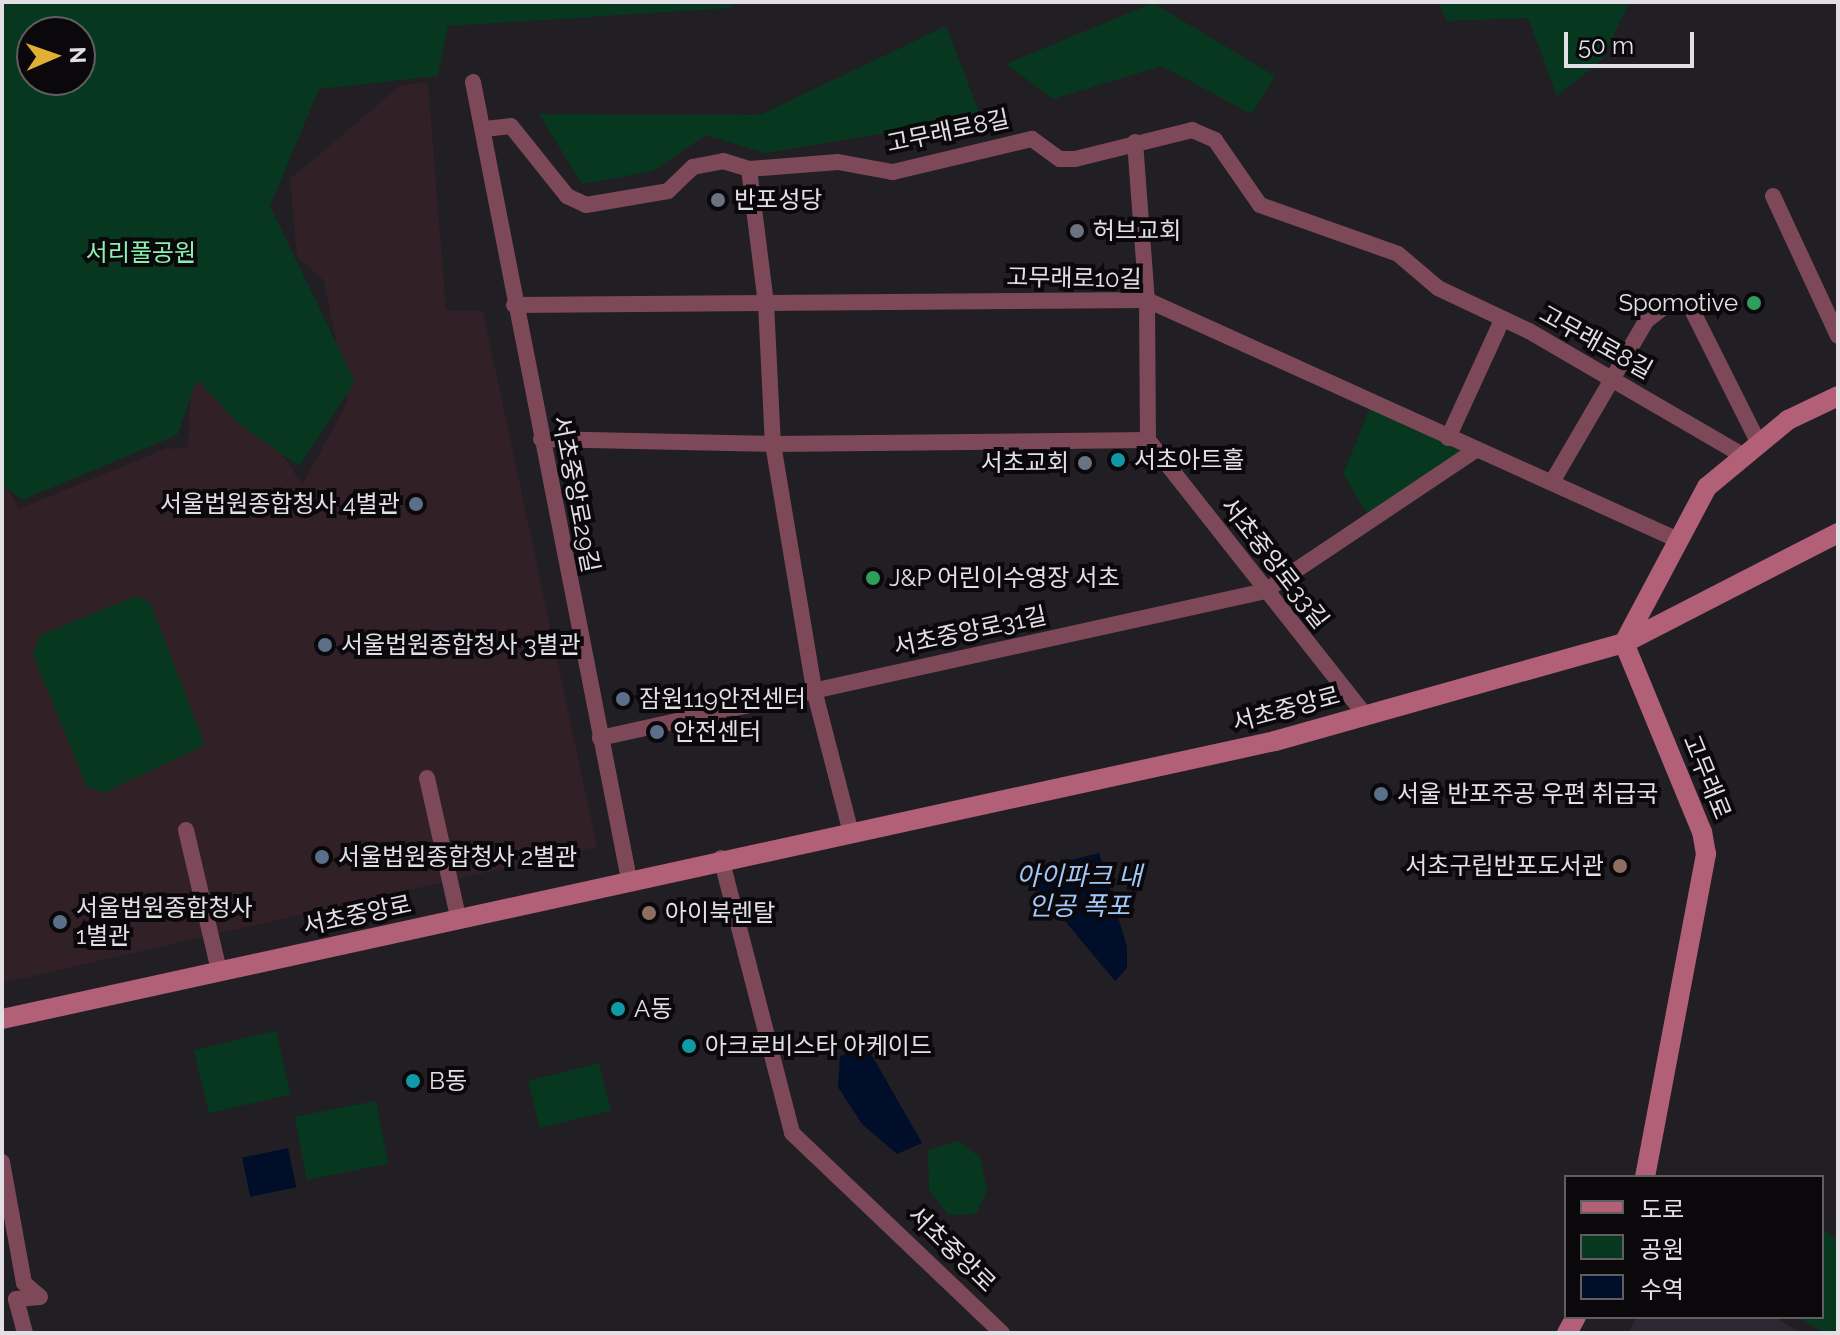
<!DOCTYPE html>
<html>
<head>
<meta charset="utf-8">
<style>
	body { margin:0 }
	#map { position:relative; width:1840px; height:1335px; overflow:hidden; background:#211e24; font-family:Raleway,"Noto Sans KR",sans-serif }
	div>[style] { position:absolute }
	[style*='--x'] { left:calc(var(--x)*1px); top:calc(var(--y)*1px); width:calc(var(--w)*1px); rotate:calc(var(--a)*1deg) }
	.commercial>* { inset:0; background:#322027 }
	.built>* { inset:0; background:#2d2732 }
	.green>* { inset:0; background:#07381f; transform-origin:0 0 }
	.water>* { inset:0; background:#000e29; transform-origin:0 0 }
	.street>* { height:16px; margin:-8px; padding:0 8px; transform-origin:8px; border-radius:8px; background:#7d4958 }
	.secondary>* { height:20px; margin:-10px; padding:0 10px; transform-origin:10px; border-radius:10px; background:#b25f78 }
	.dots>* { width:22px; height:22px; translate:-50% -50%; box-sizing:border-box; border:4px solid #0a080b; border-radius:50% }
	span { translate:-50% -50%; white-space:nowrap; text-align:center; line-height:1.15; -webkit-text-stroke:8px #0a080b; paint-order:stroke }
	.street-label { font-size:24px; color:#e3e0e5 }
	.poi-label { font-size:24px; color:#e3e0e5 }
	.left { translate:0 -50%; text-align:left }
	.right { translate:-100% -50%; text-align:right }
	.park-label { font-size:24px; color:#87f1b1 }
	.water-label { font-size:26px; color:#a2c8f9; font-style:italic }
	.frame { position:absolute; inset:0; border:4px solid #e3e0e5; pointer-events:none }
	.legend { position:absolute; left:1564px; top:1175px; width:260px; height:144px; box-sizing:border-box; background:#0a080b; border:2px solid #615e62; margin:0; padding:10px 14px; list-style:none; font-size:24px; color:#e3e0e5 }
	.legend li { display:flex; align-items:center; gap:16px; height:40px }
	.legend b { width:40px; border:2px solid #615e62 }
	.north { position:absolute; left:16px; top:16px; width:80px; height:80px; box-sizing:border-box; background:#0a080b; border:2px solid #615e62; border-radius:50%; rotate:88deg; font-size:22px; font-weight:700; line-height:32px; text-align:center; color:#e3e0e5 }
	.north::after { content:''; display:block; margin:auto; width:28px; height:36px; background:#e0b034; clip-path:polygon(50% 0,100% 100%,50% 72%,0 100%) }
	.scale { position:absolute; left:1564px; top:32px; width:130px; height:36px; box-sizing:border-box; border:4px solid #e3e0e5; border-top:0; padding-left:10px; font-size:24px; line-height:28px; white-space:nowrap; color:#e3e0e5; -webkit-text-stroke:6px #0a080b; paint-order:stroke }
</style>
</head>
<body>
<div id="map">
	<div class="commercial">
		<i style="clip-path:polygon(428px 82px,446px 310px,483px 311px,597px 847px,2px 983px,2px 480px,19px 509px,165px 449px,188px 447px,192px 368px,242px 391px,302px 485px,348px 401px,324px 281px,297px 256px,290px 179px,400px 86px)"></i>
	</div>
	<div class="built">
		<i style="clip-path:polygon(1637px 1317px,1775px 1317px,1801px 1333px,1628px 1333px)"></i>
	</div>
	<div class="green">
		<i style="clip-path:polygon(evenodd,2px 2px,738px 2px,729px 8px,448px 26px,438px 76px,319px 89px,270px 206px,355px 382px,299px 466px,238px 423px,197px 380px,177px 435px,22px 500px,2px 484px,2px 2px,32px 32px,80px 32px,80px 80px,32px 80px,32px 32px)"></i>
		<i style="clip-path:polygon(1438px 2px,1629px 2px,1603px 59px,1557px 96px,1528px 18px,1447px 21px)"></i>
		<i style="clip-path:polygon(1153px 3px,1275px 76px,1251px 114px,1162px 66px,1053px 99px,1006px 64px)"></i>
		<i style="clip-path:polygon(946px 26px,981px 117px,765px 153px,706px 135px,653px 171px,582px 184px,539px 114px,760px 115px)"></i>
		<i style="clip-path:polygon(1372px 403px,1474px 451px,1371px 520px,1343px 474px)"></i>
		<i style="clip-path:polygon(136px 596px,150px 602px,205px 745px,104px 793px,87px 787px,33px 655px,40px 635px)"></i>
		<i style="left:276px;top:1031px;width:65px;height:84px;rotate:77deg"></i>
		<i style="left:599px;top:1063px;width:49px;height:73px;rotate:76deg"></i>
		<i style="left:376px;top:1101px;width:64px;height:83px;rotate:79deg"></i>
		<i style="clip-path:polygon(958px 1141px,980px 1157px,987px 1191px,976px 1214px,948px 1215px,929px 1190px,928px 1150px)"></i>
		<i style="clip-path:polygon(1822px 1228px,1838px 1240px,1838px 1333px,1824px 1333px,1799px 1317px,1822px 1317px)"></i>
	</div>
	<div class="water">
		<i style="clip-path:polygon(1099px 853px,1127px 947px,1127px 968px,1115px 981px,1035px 885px,1034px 869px)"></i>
		<i style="clip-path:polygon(867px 1047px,922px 1143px,897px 1154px,862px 1124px,838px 1087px,840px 1056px)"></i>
		<i style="left:288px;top:1148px;width:40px;height:47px;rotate:78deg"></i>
	</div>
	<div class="street">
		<i style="--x:473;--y:82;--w:812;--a:78.93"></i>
		<i style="--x:484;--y:129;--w:27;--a:-6"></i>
		<i style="--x:511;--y:126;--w:90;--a:51.3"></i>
		<i style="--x:567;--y:196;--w:21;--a:25"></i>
		<i style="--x:586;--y:205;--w:83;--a:-9.7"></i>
		<i style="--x:668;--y:191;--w:35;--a:-44"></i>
		<i style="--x:693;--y:167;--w:31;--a:-11"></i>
		<i style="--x:723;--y:161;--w:27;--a:17"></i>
		<i style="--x:749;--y:169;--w:89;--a:-4.5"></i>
		<i style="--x:838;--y:162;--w:56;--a:10.3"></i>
		<i style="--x:893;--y:172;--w:143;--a:-13.4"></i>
		<i style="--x:1032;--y:139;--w:34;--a:36"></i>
		<i style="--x:1060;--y:159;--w:15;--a:0"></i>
		<i style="--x:1075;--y:159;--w:121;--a:-13.9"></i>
		<i style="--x:1192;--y:130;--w:25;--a:23"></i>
		<i style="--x:1215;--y:140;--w:79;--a:55.3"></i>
		<i style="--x:1260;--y:205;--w:146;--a:19.5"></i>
		<i style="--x:1398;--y:254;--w:52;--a:40.4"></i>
		<i style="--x:1438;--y:288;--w:101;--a:25.3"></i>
		<i style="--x:1529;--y:331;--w:249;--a:30.2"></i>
		<i style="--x:1135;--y:142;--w:158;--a:85.7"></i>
		<i style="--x:1147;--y:300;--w:140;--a:89.6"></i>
		<i style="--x:749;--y:169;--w:135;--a:82.8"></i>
		<i style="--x:766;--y:303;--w:141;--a:87.2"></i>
		<i style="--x:773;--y:444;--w:249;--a:80.5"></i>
		<i style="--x:814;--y:690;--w:148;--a:75.5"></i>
		<i style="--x:1773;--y:196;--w:154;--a:65.1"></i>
		<i style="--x:514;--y:305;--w:633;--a:-0.45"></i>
		<i style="--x:1147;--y:300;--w:583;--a:24.32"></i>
		<i style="--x:1448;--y:438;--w:130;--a:-65.4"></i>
		<i style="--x:541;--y:439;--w:232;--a:1.2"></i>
		<i style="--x:773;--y:444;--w:375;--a:-0.6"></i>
		<i style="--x:1148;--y:440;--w:350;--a:51.7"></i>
		<i style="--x:1552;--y:482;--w:186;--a:-59.7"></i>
		<i style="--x:1646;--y:321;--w:31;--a:-38"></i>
		<i style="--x:1670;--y:302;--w:22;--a:16"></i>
		<i style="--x:1691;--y:308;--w:152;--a:63.4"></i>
		<i style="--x:600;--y:738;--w:681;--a:-12.46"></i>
		<i style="--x:1265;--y:591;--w:252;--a:-33.8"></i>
		<i style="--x:427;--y:778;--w:142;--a:77.4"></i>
		<i style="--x:186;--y:830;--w:145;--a:76.8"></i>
		<i style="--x:721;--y:858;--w:284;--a:75.5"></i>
		<i style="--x:792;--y:1133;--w:290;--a:43.6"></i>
		<i style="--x:2;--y:1162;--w:123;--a:79.7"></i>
		<i style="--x:24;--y:1283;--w:21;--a:41"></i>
		<i style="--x:25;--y:1333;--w:35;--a:-105"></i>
		<i style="--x:16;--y:1299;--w:24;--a:-5"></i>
	</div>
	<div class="secondary">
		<i style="--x:2;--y:1019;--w:1303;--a:-12.32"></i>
		<i style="--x:1275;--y:741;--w:362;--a:-15.7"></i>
		<i style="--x:1624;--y:643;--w:241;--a:-27.2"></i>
		<i style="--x:1645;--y:1177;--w:329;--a:-79.3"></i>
		<i style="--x:1706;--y:854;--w:22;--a:-100"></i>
		<i style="--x:1702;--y:832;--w:204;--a:-112.4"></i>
		<i style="--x:1624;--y:643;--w:177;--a:-62"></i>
		<i style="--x:1707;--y:487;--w:105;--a:-39.6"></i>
		<i style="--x:1788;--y:420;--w:55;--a:-25.6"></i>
		<i style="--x:1567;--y:1333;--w:18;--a:-61"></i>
	</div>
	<div class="dots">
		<i style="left:718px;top:200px;background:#6b7280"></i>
		<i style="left:1077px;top:231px;background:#6b7280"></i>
		<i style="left:1754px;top:303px;background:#2e9e5b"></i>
		<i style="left:1118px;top:460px;background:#0f9aa8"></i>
		<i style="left:1085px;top:463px;background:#6b7280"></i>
		<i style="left:416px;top:504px;background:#5c6f8a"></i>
		<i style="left:873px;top:578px;background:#2e9e5b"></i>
		<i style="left:325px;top:645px;background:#5c6f8a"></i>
		<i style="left:623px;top:699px;background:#5c6f8a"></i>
		<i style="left:657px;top:732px;background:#5c6f8a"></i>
		<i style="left:1381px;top:794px;background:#5c6f8a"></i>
		<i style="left:322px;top:857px;background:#5c6f8a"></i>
		<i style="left:1620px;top:866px;background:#8d6e63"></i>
		<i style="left:649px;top:913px;background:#8d6e63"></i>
		<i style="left:60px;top:922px;background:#5c6f8a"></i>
		<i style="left:618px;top:1009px;background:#0f9aa8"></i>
		<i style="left:689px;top:1046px;background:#0f9aa8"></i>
		<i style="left:413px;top:1081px;background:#0f9aa8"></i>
	</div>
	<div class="street-label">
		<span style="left:948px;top:131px;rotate:-12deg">고무래로8길</span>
		<span style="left:1074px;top:278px;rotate:1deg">고무래로10길</span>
		<span style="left:1596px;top:342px;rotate:29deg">고무래로8길</span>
		<span style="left:576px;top:494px;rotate:79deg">서초중앙로29길</span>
		<span style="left:1275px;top:563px;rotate:52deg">서초중앙로33길</span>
		<span style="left:970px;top:631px;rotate:-12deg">서초중앙로31길</span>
		<span style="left:1286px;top:709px;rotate:-15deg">서초중앙로</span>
		<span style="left:1707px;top:777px;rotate:68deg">고무래로</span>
		<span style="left:357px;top:915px;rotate:-12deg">서초중앙로</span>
		<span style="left:952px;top:1249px;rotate:44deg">서초중앙로</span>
	</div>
	<div class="poi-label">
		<span class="left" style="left:734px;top:200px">반포성당</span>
		<span class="left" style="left:1093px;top:231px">허브교회</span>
		<span class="right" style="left:1738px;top:303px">Spomotive</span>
		<span class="left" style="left:1134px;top:460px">서초아트홀</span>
		<span class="right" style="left:1069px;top:463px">서초교회</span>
		<span class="right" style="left:400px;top:504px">서울법원종합청사 4별관</span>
		<span class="left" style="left:889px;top:578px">J&amp;P 어린이수영장 서초</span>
		<span class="left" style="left:341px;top:645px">서울법원종합청사 3별관</span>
		<span class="left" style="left:639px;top:699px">잠원119안전센터</span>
		<span class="left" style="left:673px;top:732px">안전센터</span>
		<span class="left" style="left:1397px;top:794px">서울 반포주공 우편 취급국</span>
		<span class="left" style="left:338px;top:857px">서울법원종합청사 2별관</span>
		<span class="right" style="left:1604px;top:866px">서초구립반포도서관</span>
		<span class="left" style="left:76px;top:922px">서울법원종합청사<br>1별관</span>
		<span class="left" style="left:665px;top:913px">아이북렌탈</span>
		<span class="left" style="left:634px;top:1009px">A동</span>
		<span class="left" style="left:705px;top:1046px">아크로비스타 아케이드</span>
		<span class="left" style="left:429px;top:1081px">B동</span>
	</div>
	<div class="park-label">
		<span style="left:141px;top:253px">서리풀공원</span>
	</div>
	<div class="water-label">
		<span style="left:1079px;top:892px">아이파크 내<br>인공 폭포</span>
	</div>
	<div class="frame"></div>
	<ul class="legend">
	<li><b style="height:10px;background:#b25f78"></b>도로</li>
	<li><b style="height:22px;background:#07381f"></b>공원</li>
	<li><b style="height:22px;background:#000e29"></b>수역</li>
	</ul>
	<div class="north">N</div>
	<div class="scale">50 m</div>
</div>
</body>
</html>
